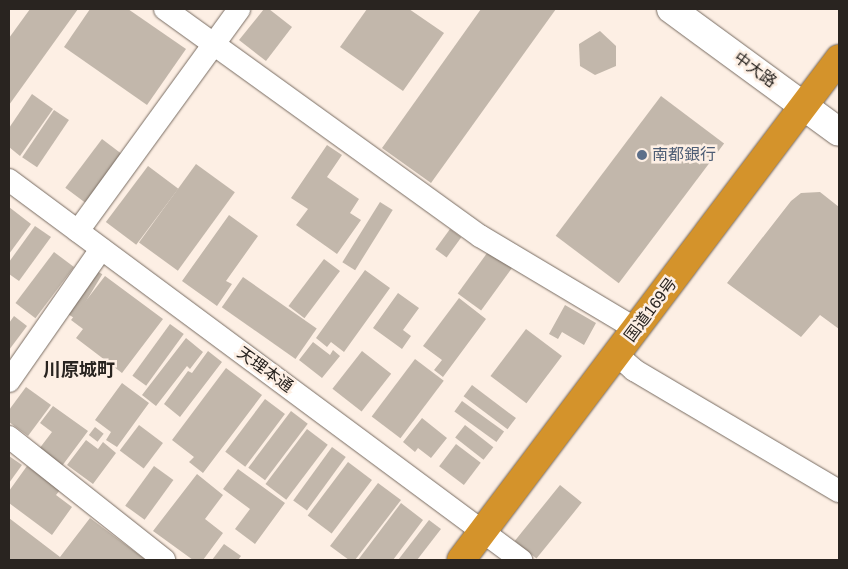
<!DOCTYPE html>
<html>
<head>
<meta charset="utf-8">
<style>
	body { margin:0 }
	#map { position:relative; width:848px; height:569px; overflow:hidden; background:#fdefe4; font-family:Arial,"Noto Sans JP",sans-serif }
	div>[style] { position:absolute }
	[style*='--x'] { left:calc(var(--x)*1px); top:calc(var(--y)*1px); width:calc(var(--w)*1px); rotate:calc(var(--a)*1deg) }
	.building>* { inset:0; background:#c2b7ab; transform-origin:0 0 }
	.roads { filter:drop-shadow(0 0 1px #776b61) drop-shadow(0 0 1px #776b61) }
	.street>* { height:22px; margin:-11px; padding:0 11px; transform-origin:11px; border-radius:11px; background:#fff }
	.secondary>* { height:28px; margin:-14px; padding:0 14px; transform-origin:14px; border-radius:14px; background:#fff }
	.highway>* { height:28px; margin:-14px; padding:0 14px; transform-origin:14px; border-radius:14px; background:#d4932b }
	.dots>* { width:14px; height:14px; translate:-50% -50%; box-sizing:border-box; border:2px solid #fdefe4; border-radius:50% }
	span { translate:-50% -50%; white-space:nowrap; text-align:center; line-height:1.15; -webkit-text-stroke:5px #fdefe4; paint-order:stroke }
	.street-label { font-size:16px; color:#292420 }
	.service-label { font-size:16px; color:#4e5e75 }
	.left { translate:0 -50%; text-align:left }
	.neighbourhood-label { font-size:18px; color:#292420; font-weight:700 }
	.frame { position:absolute; inset:0; border:10px solid #292420; pointer-events:none }
</style>
</head>
<body>
<div id="map">
	<div class="building">
		<i style="clip-path:polygon(30px 9px,78px 9px,9px 105px,9px 38px)"></i>
		<i style="clip-path:polygon(90px 9px,128px 9px,186px 49px,147px 105px,64px 47px)"></i>
		<i style="clip-path:polygon(264px 9px,269px 9px,292px 27px,266px 61px,239px 40px)"></i>
		<i style="clip-path:polygon(367px 9px,409px 9px,444px 33px,403px 91px,340px 47px)"></i>
		<i style="clip-path:polygon(481px 9px,556px 9px,431px 183px,382px 148px)"></i>
		<i style="clip-path:polygon(600px 31px,616px 46px,616px 66px,595px 75px,580px 66px,579px 44px)"></i>
		<i style="clip-path:polygon(32px 94px,53px 109px,20px 156px,9px 147px,9px 128px)"></i>
		<i style="left:661px;top:96px;width:79px;height:175px;rotate:37deg"></i>
		<i style="left:54px;top:110px;width:18px;height:57px;rotate:34deg"></i>
		<i style="left:102px;top:139px;width:26px;height:61px;rotate:37deg"></i>
		<i style="clip-path:polygon(327px 145px,342px 155px,327px 177px,359px 199px,350px 213px,361px 220px,337px 254px,296px 225px,308px 209px,291px 198px)"></i>
		<i style="left:196px;top:164px;width:48px;height:97px;rotate:36deg"></i>
		<i style="left:148px;top:166px;width:38px;height:70px;rotate:37deg"></i>
		<i style="clip-path:polygon(820px 192px,839px 207px,839px 329px,820px 315px,801px 337px,727px 283px,791px 201px,801px 193px)"></i>
		<i style="left:380px;top:202px;width:15px;height:71px;rotate:32deg"></i>
		<i style="clip-path:polygon(9px 207px,31px 224px,9px 254px)"></i>
		<i style="clip-path:polygon(229px 215px,258px 236px,226px 281px,232px 284px,217px 306px,182px 281px)"></i>
		<i style="clip-path:polygon(35px 226px,51px 237px,19px 281px,9px 274px,9px 262px)"></i>
		<i style="left:450px;top:229px;width:14px;height:25px;rotate:36deg"></i>
		<i style="left:490px;top:249px;width:29px;height:55px;rotate:36deg"></i>
		<i style="left:54px;top:252px;width:25px;height:64px;rotate:37deg"></i>
		<i style="left:324px;top:259px;width:20px;height:59px;rotate:37deg"></i>
		<i style="left:92px;top:268px;width:12px;height:52px;rotate:31deg"></i>
		<i style="clip-path:polygon(365px 270px,390px 288px,344px 352px,331px 342px,327px 347px,316px 338px)"></i>
		<i style="clip-path:polygon(105px 276px,163px 319px,122px 373px,76px 338px,83px 329px,71px 320px)"></i>
		<i style="left:243px;top:277px;width:90px;height:37px;rotate:35deg"></i>
		<i style="clip-path:polygon(398px 293px,419px 308px,403px 330px,411px 336px,402px 349px,373px 328px)"></i>
		<i style="clip-path:polygon(459px 298px,486px 319px,443px 377px,434px 370px,442px 360px,423px 346px)"></i>
		<i style="clip-path:polygon(565px 305px,596px 323px,584px 345px,562px 332px,558px 339px,549px 334px)"></i>
		<i style="clip-path:polygon(14px 316px,27px 326px,9px 350px,9px 323px)"></i>
		<i style="left:170px;top:324px;width:17px;height:64px;rotate:36deg"></i>
		<i style="left:526px;top:329px;width:45px;height:59px;rotate:37deg"></i>
		<i style="clip-path:polygon(186px 338px,203px 352px,190px 369px,187px 366px,156px 406px,142px 395px)"></i>
		<i style="clip-path:polygon(313px 342px,330px 355px,333px 350px,340px 356px,322px 378px,299px 360px)"></i>
		<i style="clip-path:polygon(208px 351px,222px 362px,180px 417px,164px 404px,188px 371px,192px 373px)"></i>
		<i style="left:362px;top:351px;width:37px;height:48px;rotate:38deg"></i>
		<i style="left:415px;top:359px;width:36px;height:72px;rotate:37deg"></i>
		<i style="clip-path:polygon(226px 368px,262px 395px,203px 473px,189px 462px,194px 457px,172px 440px)"></i>
		<i style="clip-path:polygon(122px 383px,149px 403px,117px 447px,106px 440px,111px 432px,95px 420px)"></i>
		<i style="left:472px;top:385px;width:55px;height:14px;rotate:37deg"></i>
		<i style="clip-path:polygon(26px 387px,51px 405px,28px 436px,9px 422px,9px 410px)"></i>
		<i style="left:265px;top:399px;width:25px;height:66px;rotate:37deg"></i>
		<i style="left:462px;top:401px;width:52px;height:13px;rotate:36deg"></i>
		<i style="clip-path:polygon(53px 406px,88px 431px,62px 466px,39px 449px,52px 432px,40px 423px)"></i>
		<i style="left:291px;top:411px;width:21px;height:71px;rotate:37deg"></i>
		<i style="clip-path:polygon(422px 418px,447px 438px,431px 458px,418px 448px,415px 452px,403px 442px)"></i>
		<i style="left:139px;top:425px;width:30px;height:32px;rotate:37deg"></i>
		<i style="left:465px;top:425px;width:36px;height:16px;rotate:38deg"></i>
		<i style="left:95px;top:427px;width:11px;height:10px;rotate:38deg"></i>
		<i style="left:307px;top:429px;width:26px;height:69px;rotate:37deg"></i>
		<i style="clip-path:polygon(86px 440px,98px 449px,103px 442px,116px 453px,93px 484px,67px 465px)"></i>
		<i style="left:456px;top:444px;width:31px;height:28px;rotate:37deg"></i>
		<i style="left:332px;top:447px;width:17px;height:66px;rotate:36deg"></i>
		<i style="clip-path:polygon(9px 456px,22px 465px,9px 483px)"></i>
		<i style="left:348px;top:462px;width:30px;height:67px;rotate:37deg"></i>
		<i style="clip-path:polygon(27px 466px,60px 490px,56px 495px,72px 507px,52px 535px,9px 503px,9px 491px)"></i>
		<i style="left:154px;top:466px;width:24px;height:49px;rotate:36deg"></i>
		<i style="clip-path:polygon(238px 469px,285px 503px,255px 544px,235px 529px,250px 509px,223px 489px)"></i>
		<i style="clip-path:polygon(197px 474px,223px 495px,205px 519px,223px 533px,203px 560px,193px 560px,153px 531px)"></i>
		<i style="clip-path:polygon(378px 483px,401px 500px,355px 560px,349px 560px,330px 546px)"></i>
		<i style="left:560px;top:485px;width:28px;height:72px;rotate:39deg"></i>
		<i style="clip-path:polygon(401px 503px,423px 520px,393px 560px,358px 560px)"></i>
		<i style="clip-path:polygon(9px 518px,60px 557px,90px 518px,146px 560px,9px 560px)"></i>
		<i style="clip-path:polygon(429px 520px,441px 529px,417px 560px,398px 560px)"></i>
		<i style="clip-path:polygon(224px 544px,241px 556px,238px 560px,212px 560px)"></i>
	</div>
	<div class="roads">
		<div class="street">
			<i style="--x:165;--y:9;--w:388;--a:35.8"></i>
			<i style="--x:480;--y:236;--w:182;--a:30.8"></i>
			<i style="--x:9;--y:180;--w:638;--a:36.58"></i>
			<i style="--x:78;--y:231;--w:274;--a:-54"></i>
			<i style="--x:617;--y:355;--w:23;--a:41"></i>
			<i style="--x:634;--y:370;--w:238;--a:30.6"></i>
			<i style="--x:9;--y:381;--w:161;--a:-55.1"></i>
			<i style="--x:9;--y:437;--w:198;--a:38.4"></i>
		</div>
		<div class="secondary">
			<i style="--x:671;--y:9;--w:208;--a:36.2"></i>
		</div>
		<div class="highway">
			<i style="--x:461;--y:560;--w:628;--a:-52.97"></i>
		</div>
	</div>
	<div class="dots">
		<i style="left:642px;top:155px;background:#5c6f8a"></i>
	</div>
	<div class="street-label">
		<span style="left:755px;top:70px;rotate:36deg">中大路</span>
		<span style="left:651px;top:310px;rotate:-53deg">国道169号</span>
		<span style="left:265px;top:370px;rotate:36deg">天理本通</span>
	</div>
	<div class="service-label">
		<span class="left" style="left:652px;top:155px">南都銀行</span>
	</div>
	<div class="neighbourhood-label">
		<span style="left:79px;top:370px">川原城町</span>
	</div>
	<div class="frame"></div>
</div>
</body>
</html>
